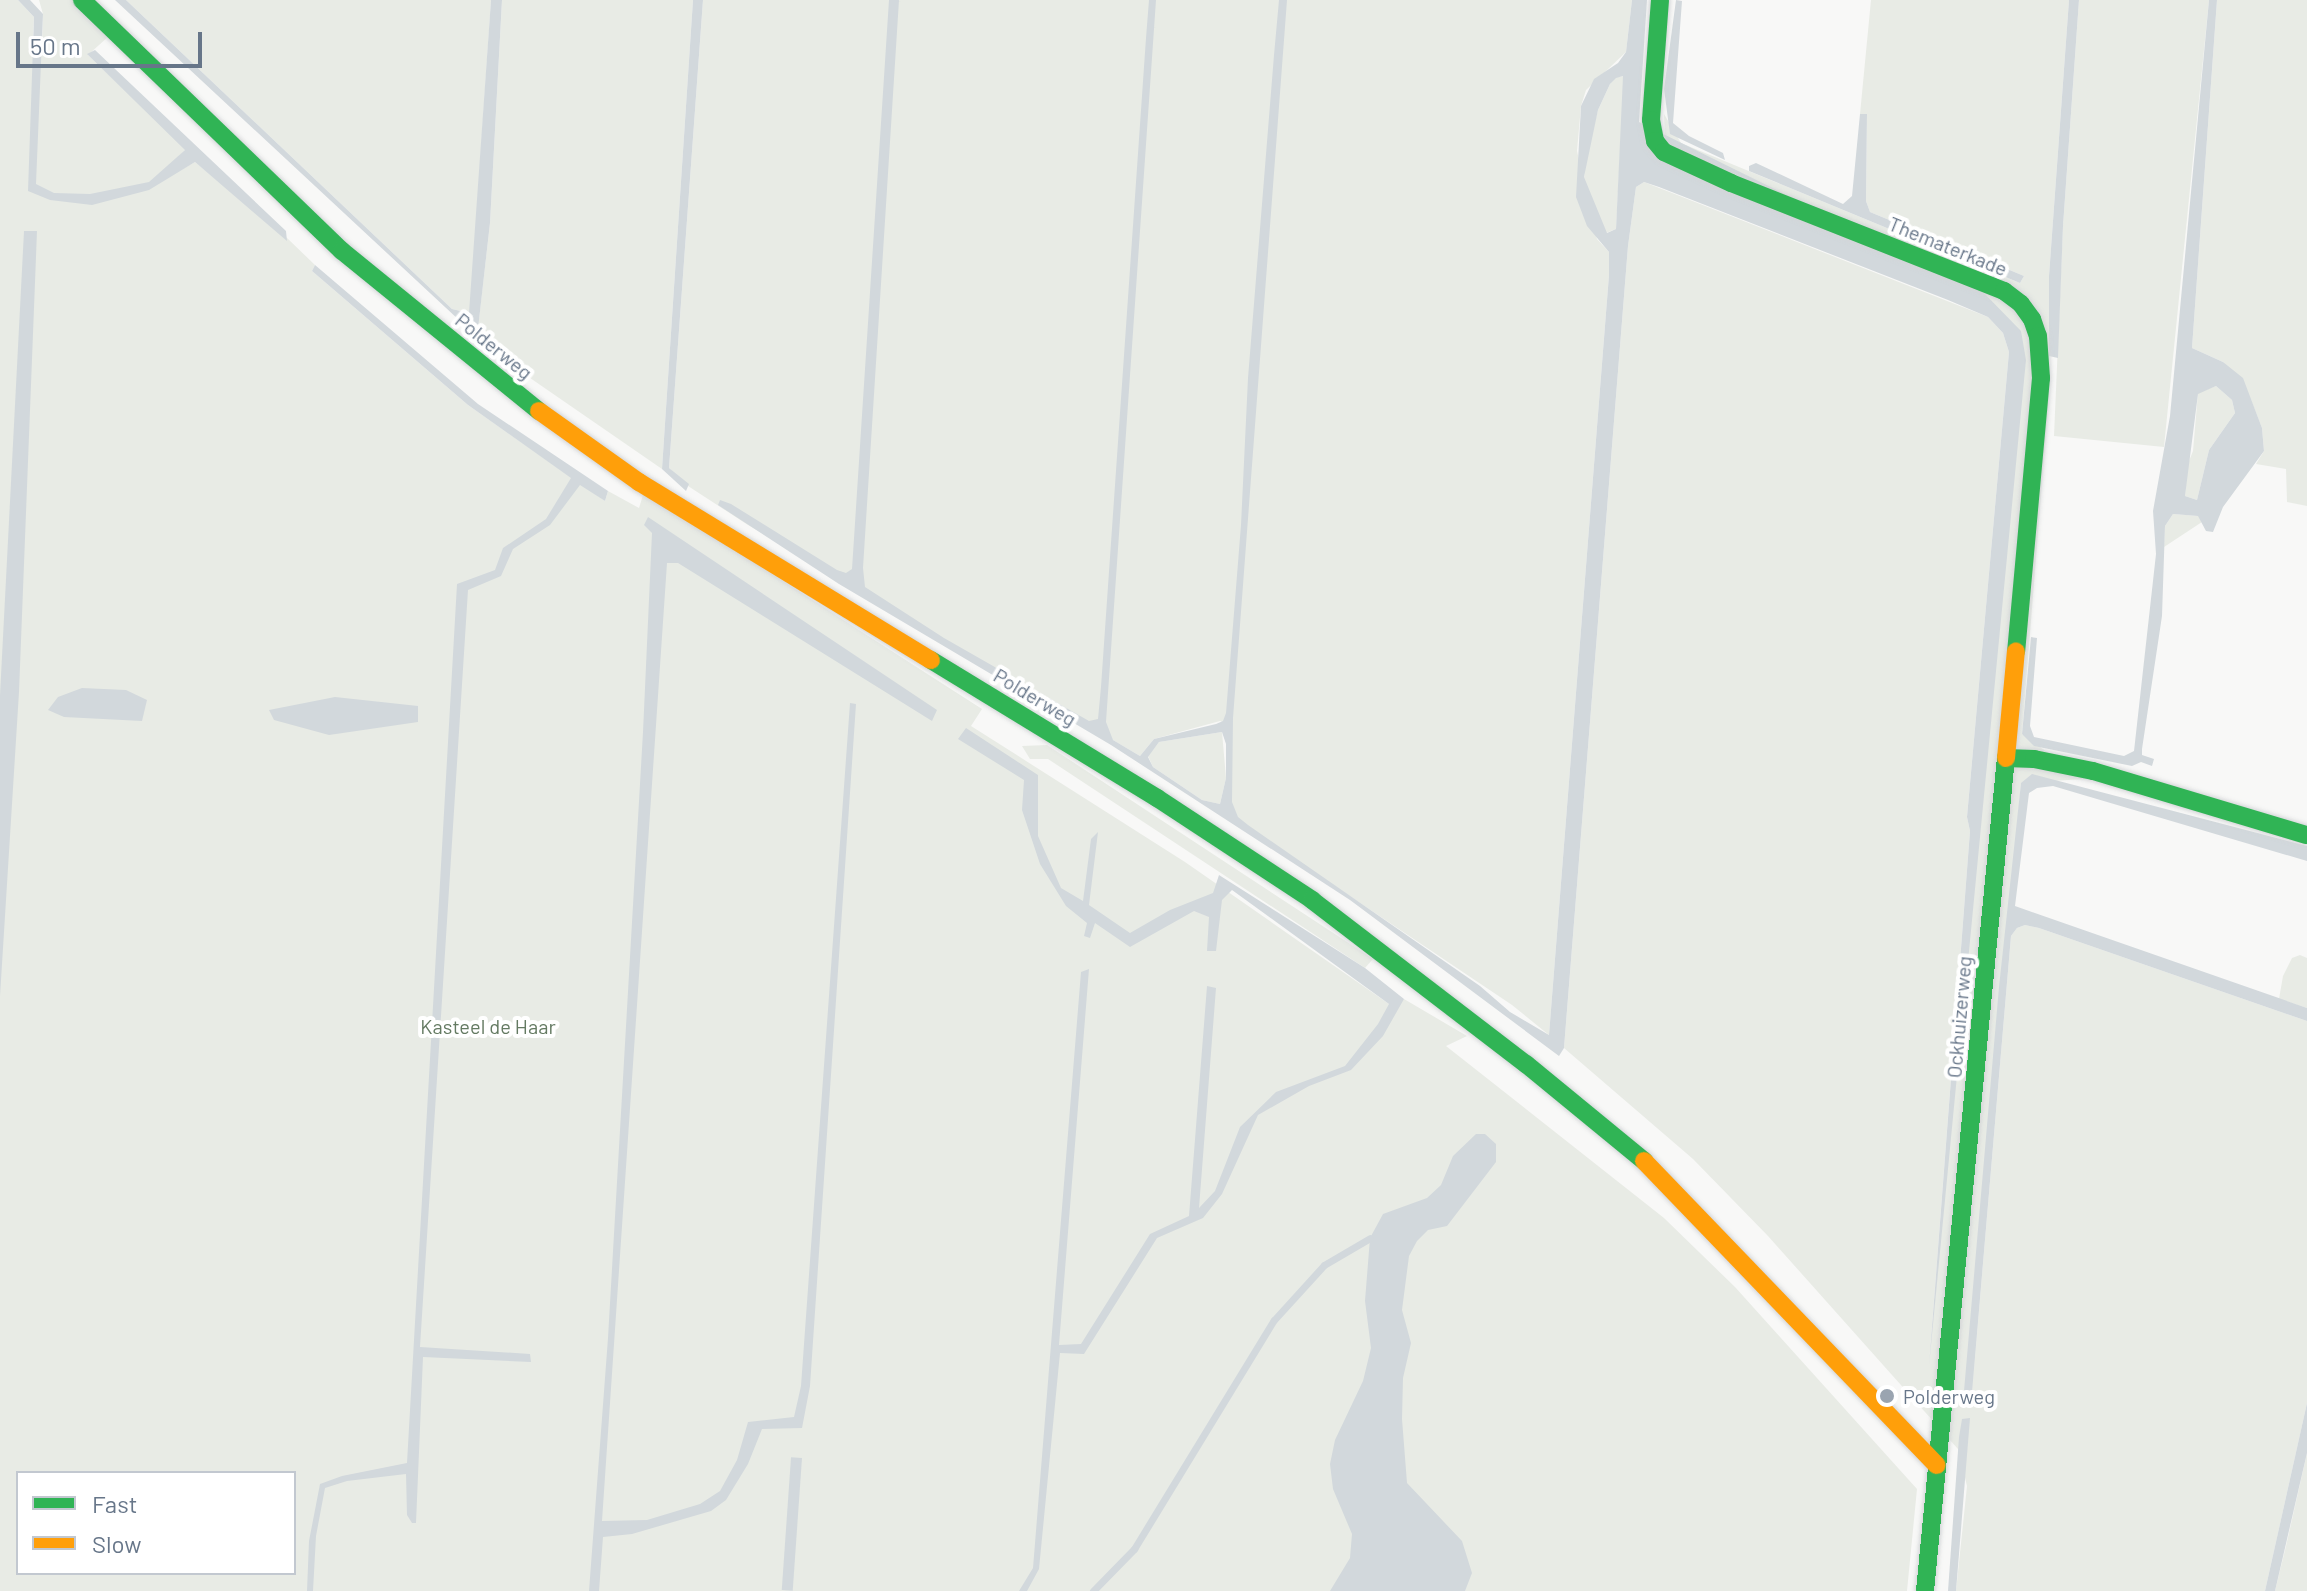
<!DOCTYPE html>
<html>
<head>
<meta charset="utf-8">
<style>
	body { margin:0 }
	#map { position:relative; width:2307px; height:1591px; overflow:hidden; background:#f8f8f7; font-family:Barlow,sans-serif }
	div>[style] { position:absolute }
	[style*='--x'] { left:calc(var(--x)*1px); top:calc(var(--y)*1px); width:calc(var(--w)*1px); rotate:calc(var(--a)*1deg) }
	.green>* { inset:0; background:#e8ebe5 }
	.water>* { inset:0; background:#d2d8dc; transform-origin:0 0 }
	.stream>* { height:7px; margin:-3.5px; padding:0 3.5px; transform-origin:3.5px; border-radius:3.5px; background:#d2d8dc }
	.roads { filter:drop-shadow(0 0 2px #d3d5d7) drop-shadow(0 0 2px #d3d5d7) }
	.fast>* { height:18px; margin:-9px; padding:0 9px; transform-origin:9px; border-radius:9px; background:#30b455 }
	.slow>* { height:18px; margin:-9px; padding:0 9px; transform-origin:9px; border-radius:9px; background:#ff9f0a }
	.dots>* { width:22px; height:22px; translate:-50% -50%; box-sizing:border-box; border:4px solid #fff; border-radius:50% }
	span { translate:-50% -50%; white-space:nowrap; text-align:center; line-height:1.15; -webkit-text-stroke:8px #fff; paint-order:stroke }
	.street-label { font-size:20px; color:#677689 }
	.park-label { font-size:20px; color:#647a62 }
	.poi-label { font-size:20px; color:#677689 }
	.left { translate:0 -50%; text-align:left }
	.legend { position:absolute; left:16px; top:1471px; width:280px; height:104px; box-sizing:border-box; background:#fff; border:2px solid #c2c8d0; margin:0; padding:10px 14px; list-style:none; font-size:24px; color:#677689 }
	.legend li { display:flex; align-items:center; gap:16px; height:40px }
	.legend b { width:40px; border:2px solid #c2c8d0 }
	.scale { position:absolute; left:16px; top:32px; width:186px; height:36px; box-sizing:border-box; border:4px solid #677689; border-top:0; padding-left:10px; font-size:24px; line-height:28px; white-space:nowrap; color:#677689; -webkit-text-stroke:6px #fff; paint-order:stroke }
</style>
</head>
<body>
<div id="map">
	<div class="green">
		<i style="clip-path:polygon(evenodd,0 0,18px 0,34px 17px,33px 37px,42px 45px,43px 14px,39px 0,72px 0,109px 36px,88px 55px,186px 149px,171px 164px,179px 171px,195px 162px,287px 238px,315px 265px,312px 271px,468px 405px,572px 478px,565px 489px,581px 484px,605px 501px,608px 491px,639px 508px,644px 492px,982px 709px,971px 726px,1185px 862px,1389px 1004px,1404px 999px,1467px 1036px,1446px 1046px,1664px 1218px,1735px 1287px,1917px 1489px,1907px 1591px,0 1591px,0 0,18px 1473px,294px 1473px,294px 1573px,18px 1573px,18px 1473px)"></i>
		<i style="clip-path:polygon(126px 0,491px 0,470px 313px,452px 309px)"></i>
		<i style="clip-path:polygon(502px 0,693px 0,662px 469px,507px 362px,474px 334px,478px 328px,490px 223px)"></i>
		<i style="clip-path:polygon(703px 0,1632px 0,1626px 52px,1586px 90px,1581px 106px,1577px 151px,1597px 239px,1609px 252px,1609px 275px,1549px 1035px,1512px 1005px,1229px 815px,1232px 726px,1220px 721px,1154px 739px,1140px 756px,748px 525px,688px 486px,669px 468px)"></i>
		<i style="clip-path:polygon(1871px 0,2069px 0,2049px 276px,2049px 394px,2022px 734px,2085px 779px,2021px 783px,1972px 1392px,2011px 936px,2017px 928px,2025px 925px,2039px 928px,2307px 1021px,2307px 1403px,2265px 1591px,1956px 1591px,1967px 1486px,1958px 1449px,1768px 1236px,1693px 1159px,1564px 1048px,1628px 246px,1636px 187px,1644px 182px,1988px 317px,2003px 333px,2009px 352px,1967px 817px,1970px 831px,1929px 1365px,2021px 332px,1666px 163px,1664px 114px,1681px 143px,2020px 283px,2024px 276px,1870px 212px,1866px 201px,1867px 114px,1860px 114px)"></i>
		<i style="clip-path:polygon(2079px 0,2209px 0,2164px 447px,2054px 436px,2063px 226px)"></i>
		<i style="clip-path:polygon(2217px 0,2307px 0,2307px 506px,2287px 502px,2286px 469px,2256px 464px,2264px 451px,2262px 428px,2251px 400px,2223px 362px,2192px 348px)"></i>
		<i style="clip-path:polygon(1624px 76px,1616px 229px,1606px 233px,1588px 195px,1584px 178px,1586px 157px,1598px 110px,1610px 84px,1616px 77px)"></i>
		<i style="clip-path:polygon(2216px 386px,2232px 400px,2235px 413px,2209px 450px,2197px 500px,2185px 496px,2187px 466px,2193px 451px,2198px 393px)"></i>
		<i style="clip-path:polygon(2173px 514px,2199px 516px,2202px 522px,2164px 547px,2165px 526px)"></i>
		<i style="clip-path:polygon(1222px 732px,1226px 778px,1220px 804px,1202px 800px,1153px 767px,1148px 756px,1159px 742px)"></i>
		<i style="clip-path:polygon(1047px 745px,1373px 959px,1365px 968px,1048px 759px,1030px 759px,1022px 746px)"></i>
		<i style="clip-path:polygon(2300px 955px,2307px 958px,2307px 1008px,2279px 999px,2283px 976px,2292px 958px)"></i>
		<i style="clip-path:polygon(2307px 1453px,2307px 1591px,2275px 1591px,2286px 1546px)"></i>
	</div>
	<div class="water">
		<i style="clip-path:polygon(18px 0,30px 0,43px 14px,36px 184px,54px 193px,90px 194px,149px 182px,185px 150px,87px 54px,95px 50px,286px 231px,287px 241px,195px 162px,149px 190px,92px 205px,50px 200px,28px 191px,34px 17px)"></i>
		<i style="clip-path:polygon(115px 0,126px 0,452px 309px,469px 313px,491px 0,502px 0,490px 223px,478px 329px,474px 334px)"></i>
		<i style="clip-path:polygon(693px 0,703px 0,669px 468px,689px 484px,686px 491px,662px 469px)"></i>
		<i style="clip-path:polygon(evenodd,889px 0,899px 0,863px 568px,865px 587px,944px 638px,1089px 721px,1098px 719px,1101px 687px,1146px 38px,1149px 0,1156px 0,1106px 722px,1113px 740px,1140px 756px,1154px 739px,1216px 724px,1223px 721px,1226px 713px,1241px 525px,1248px 378px,1274px 55px,1279px 0,1287px 0,1233px 718px,1232px 802px,1238px 817px,1248px 825px,1480px 986px,1510px 1012px,1549px 1035px,1609px 275px,1609px 252px,1587px 226px,1576px 197px,1581px 106px,1594px 79px,1618px 63px,1626px 52px,1632px 0,1647px 0,1639px 122px,1983px 292px,2021px 331px,2026px 360px,1929px 1366px,1970px 831px,1967px 817px,2009px 352px,2003px 333px,1988px 317px,1948px 300px,1659px 187px,1644px 182px,1636px 187px,1628px 246px,1564px 1048px,1559px 1056px,1350px 900px,1111px 745px,839px 584px,718px 505px,720px 500px,731px 504px,837px 570px,846px 573px,852px 569px,889px 0,1623px 76px,1616px 229px,1607px 233px,1584px 177px,1598px 110px,1610px 84px,1616px 78px,1623px 76px,889px 0,1222px 732px,1226px 744px,1226px 778px,1220px 804px,1202px 800px,1153px 767px,1148px 757px,1159px 742px,1222px 732px)"></i>
		<i style="clip-path:polygon(1676px 0,1682px 1px,1673px 123px,1689px 136px,1723px 153px,1725px 160px,1670px 134px,1664px 89px)"></i>
		<i style="clip-path:polygon(2069px 0,2079px 0,2063px 226px,2058px 358px,2049px 356px,2049px 276px)"></i>
		<i style="clip-path:polygon(evenodd,2209px 0,2217px 0,2192px 348px,2223px 362px,2243px 378px,2262px 428px,2264px 451px,2223px 507px,2213px 532px,2206px 531px,2198px 516px,2173px 514px,2165px 526px,2162px 616px,2142px 749px,2142px 755px,2154px 759px,2152px 766px,2141px 762px,2132px 766px,2034px 746px,2022px 734px,2031px 637px,2037px 638px,2030px 726px,2034px 737px,2124px 756px,2134px 751px,2156px 554px,2153px 511px,2170px 416px,2209px 0,2216px 386px,2232px 400px,2235px 413px,2209px 450px,2197px 500px,2185px 496px,2198px 394px,2216px 386px)"></i>
		<i style="clip-path:polygon(1860px 114px,1867px 114px,1866px 201px,1870px 212px,2024px 276px,2020px 283px,1749px 171px,1749px 166px,1756px 163px,1843px 204px,1852px 196px)"></i>
		<i style="clip-path:polygon(24px 231px,37px 231px,19px 692px,0 996px,0 695px)"></i>
		<i style="clip-path:polygon(315px 265px,478px 404px,608px 491px,605px 501px,580px 485px,550px 525px,513px 549px,501px 576px,468px 590px,420px 1347px,530px 1354px,531px 1362px,423px 1357px,416px 1523px,412px 1523px,407px 1515px,406px 1474px,347px 1481px,325px 1488px,316px 1536px,313px 1591px,307px 1591px,309px 1541px,320px 1484px,342px 1476px,407px 1463px,457px 584px,495px 570px,503px 548px,546px 519px,571px 478px,468px 405px,312px 271px)"></i>
		<i style="clip-path:polygon(648px 517px,937px 710px,932px 721px,678px 563px,667px 563px,602px 1521px,647px 1520px,700px 1504px,720px 1491px,737px 1460px,748px 1422px,794px 1417px,801px 1386px,850px 703px,856px 704px,810px 1386px,802px 1428px,762px 1429px,748px 1464px,726px 1500px,711px 1511px,632px 1534px,603px 1537px,599px 1591px,589px 1591px,608px 1338px,643px 732px,652px 533px,644px 525px)"></i>
		<i style="clip-path:polygon(82px 688px,126px 690px,147px 700px,142px 721px,64px 717px,48px 710px,58px 697px)"></i>
		<i style="clip-path:polygon(335px 697px,418px 706px,418px 722px,329px 735px,274px 720px,269px 710px)"></i>
		<i style="clip-path:polygon(966px 728px,1038px 775px,1038px 836px,1061px 888px,1083px 901px,1091px 839px,1098px 832px,1089px 905px,1130px 933px,1170px 910px,1213px 893px,1219px 875px,1365px 968px,1404px 999px,1383px 1036px,1351px 1070px,1309px 1086px,1258px 1115px,1222px 1194px,1203px 1218px,1157px 1238px,1084px 1354px,1060px 1353px,1039px 1569px,1027px 1591px,1019px 1591px,1033px 1568px,1081px 972px,1089px 969px,1059px 1345px,1081px 1344px,1150px 1234px,1189px 1216px,1207px 986px,1216px 988px,1199px 1208px,1215px 1191px,1240px 1127px,1276px 1092px,1345px 1066px,1378px 1024px,1389px 1004px,1232px 890px,1222px 900px,1216px 951px,1207px 951px,1209px 917px,1194px 911px,1130px 947px,1095px 923px,1090px 938px,1084px 936px,1087px 923px,1066px 906px,1040px 864px,1022px 810px,1024px 780px,958px 739px)"></i>
		<i style="clip-path:polygon(2032px 774px,2307px 846px,2307px 861px,2053px 786px,2037px 788px,2029px 793px,2015px 906px,2307px 1008px,2307px 1021px,2039px 928px,2025px 925px,2017px 928px,2011px 936px,1972px 1392px,1968px 1394px,1964px 1391px,1999px 987px,2021px 783px)"></i>
		<i style="clip-path:polygon(1476px 1134px,1485px 1134px,1496px 1144px,1496px 1162px,1447px 1226px,1428px 1230px,1417px 1241px,1409px 1256px,1402px 1310px,1411px 1343px,1403px 1378px,1402px 1419px,1407px 1483px,1462px 1541px,1472px 1573px,1465px 1591px,1330px 1591px,1350px 1558px,1352px 1534px,1333px 1489px,1330px 1464px,1335px 1440px,1363px 1381px,1371px 1348px,1365px 1301px,1370px 1238px,1383px 1214px,1427px 1198px,1441px 1185px,1453px 1156px)"></i>
		<i style="clip-path:polygon(2307px 1403px,2307px 1453px,2275px 1591px,2265px 1591px)"></i>
		<i style="clip-path:polygon(1970px 1418px,1956px 1591px,1948px 1591px,1959px 1437px,1962px 1419px)"></i>
		<i style="left:802px;top:1458px;width:133px;height:11px;rotate:94deg"></i>
	</div>
	<div class="stream">
		<i style="--x:1093;--y:1591;--w:59;--a:-45.7"></i>
		<i style="--x:1134;--y:1549;--w:268;--a:-58.6"></i>
		<i style="--x:1274;--y:1320;--w:74;--a:-47.7"></i>
		<i style="--x:1324;--y:1265;--w:53;--a:-30.4"></i>
	</div>
	<div class="roads">
		<div class="fast">
			<i style="--x:82;--y:0;--w:361;--a:44"></i>
			<i style="--x:342;--y:251;--w:254;--a:39.1"></i>
			<i style="--x:1660;--y:0;--w:120;--a:94.3"></i>
			<i style="--x:1651;--y:120;--w:21;--a:79"></i>
			<i style="--x:1655;--y:141;--w:14;--a:51"></i>
			<i style="--x:1664;--y:152;--w:74;--a:24.8"></i>
			<i style="--x:1731;--y:183;--w:294;--a:21.6"></i>
			<i style="--x:2004;--y:291;--w:21;--a:37"></i>
			<i style="--x:2021;--y:304;--w:19;--a:54"></i>
			<i style="--x:2032;--y:319;--w:18;--a:71"></i>
			<i style="--x:2038;--y:336;--w:42;--a:85.9"></i>
			<i style="--x:2041;--y:378;--w:274;--a:95.2"></i>
			<i style="--x:931;--y:660;--w:265;--a:31.4"></i>
			<i style="--x:1157;--y:798;--w:186;--a:33.3"></i>
			<i style="--x:1312;--y:900;--w:270;--a:37.5"></i>
			<i style="--x:1526;--y:1064;--w:153;--a:39.4"></i>
			<i style="--x:1925;--y:1591;--w:837;--a:-84.45"></i>
			<i style="--x:2006;--y:758;--w:28;--a:2"></i>
			<i style="--x:2034;--y:759;--w:60;--a:11.5"></i>
			<i style="--x:2093;--y:771;--w:223;--a:16.7"></i>
		</div>
		<div class="slow">
			<i style="--x:539;--y:411;--w:123;--a:35.4"></i>
			<i style="--x:639;--y:482;--w:342;--a:31.4"></i>
			<i style="--x:2006;--y:758;--w:107;--a:-84.7"></i>
			<i style="--x:1644;--y:1161;--w:422;--a:46.1"></i>
		</div>
	</div>
	<div class="dots">
		<i style="left:1887px;top:1396px;background:#9aa4b0"></i>
	</div>
	<div class="street-label">
		<span style="left:1948px;top:246px;rotate:22deg">Thematerkade</span>
		<span style="left:494px;top:346px;rotate:39deg">Polderweg</span>
		<span style="left:1035px;top:697px;rotate:31deg">Polderweg</span>
		<span style="left:1959px;top:1017px;rotate:-85deg">Ockhuizerweg</span>
	</div>
	<div class="park-label">
		<span style="left:488px;top:1026px">Kasteel de Haar</span>
	</div>
	<div class="poi-label">
		<span class="left" style="left:1903px;top:1396px">Polderweg</span>
	</div>
	<ul class="legend">
	<li><b style="height:10px;background:#30b455"></b>Fast</li>
	<li><b style="height:10px;background:#ff9f0a"></b>Slow</li>
	</ul>
	<div class="scale">50 m</div>
</div>
</body>
</html>
